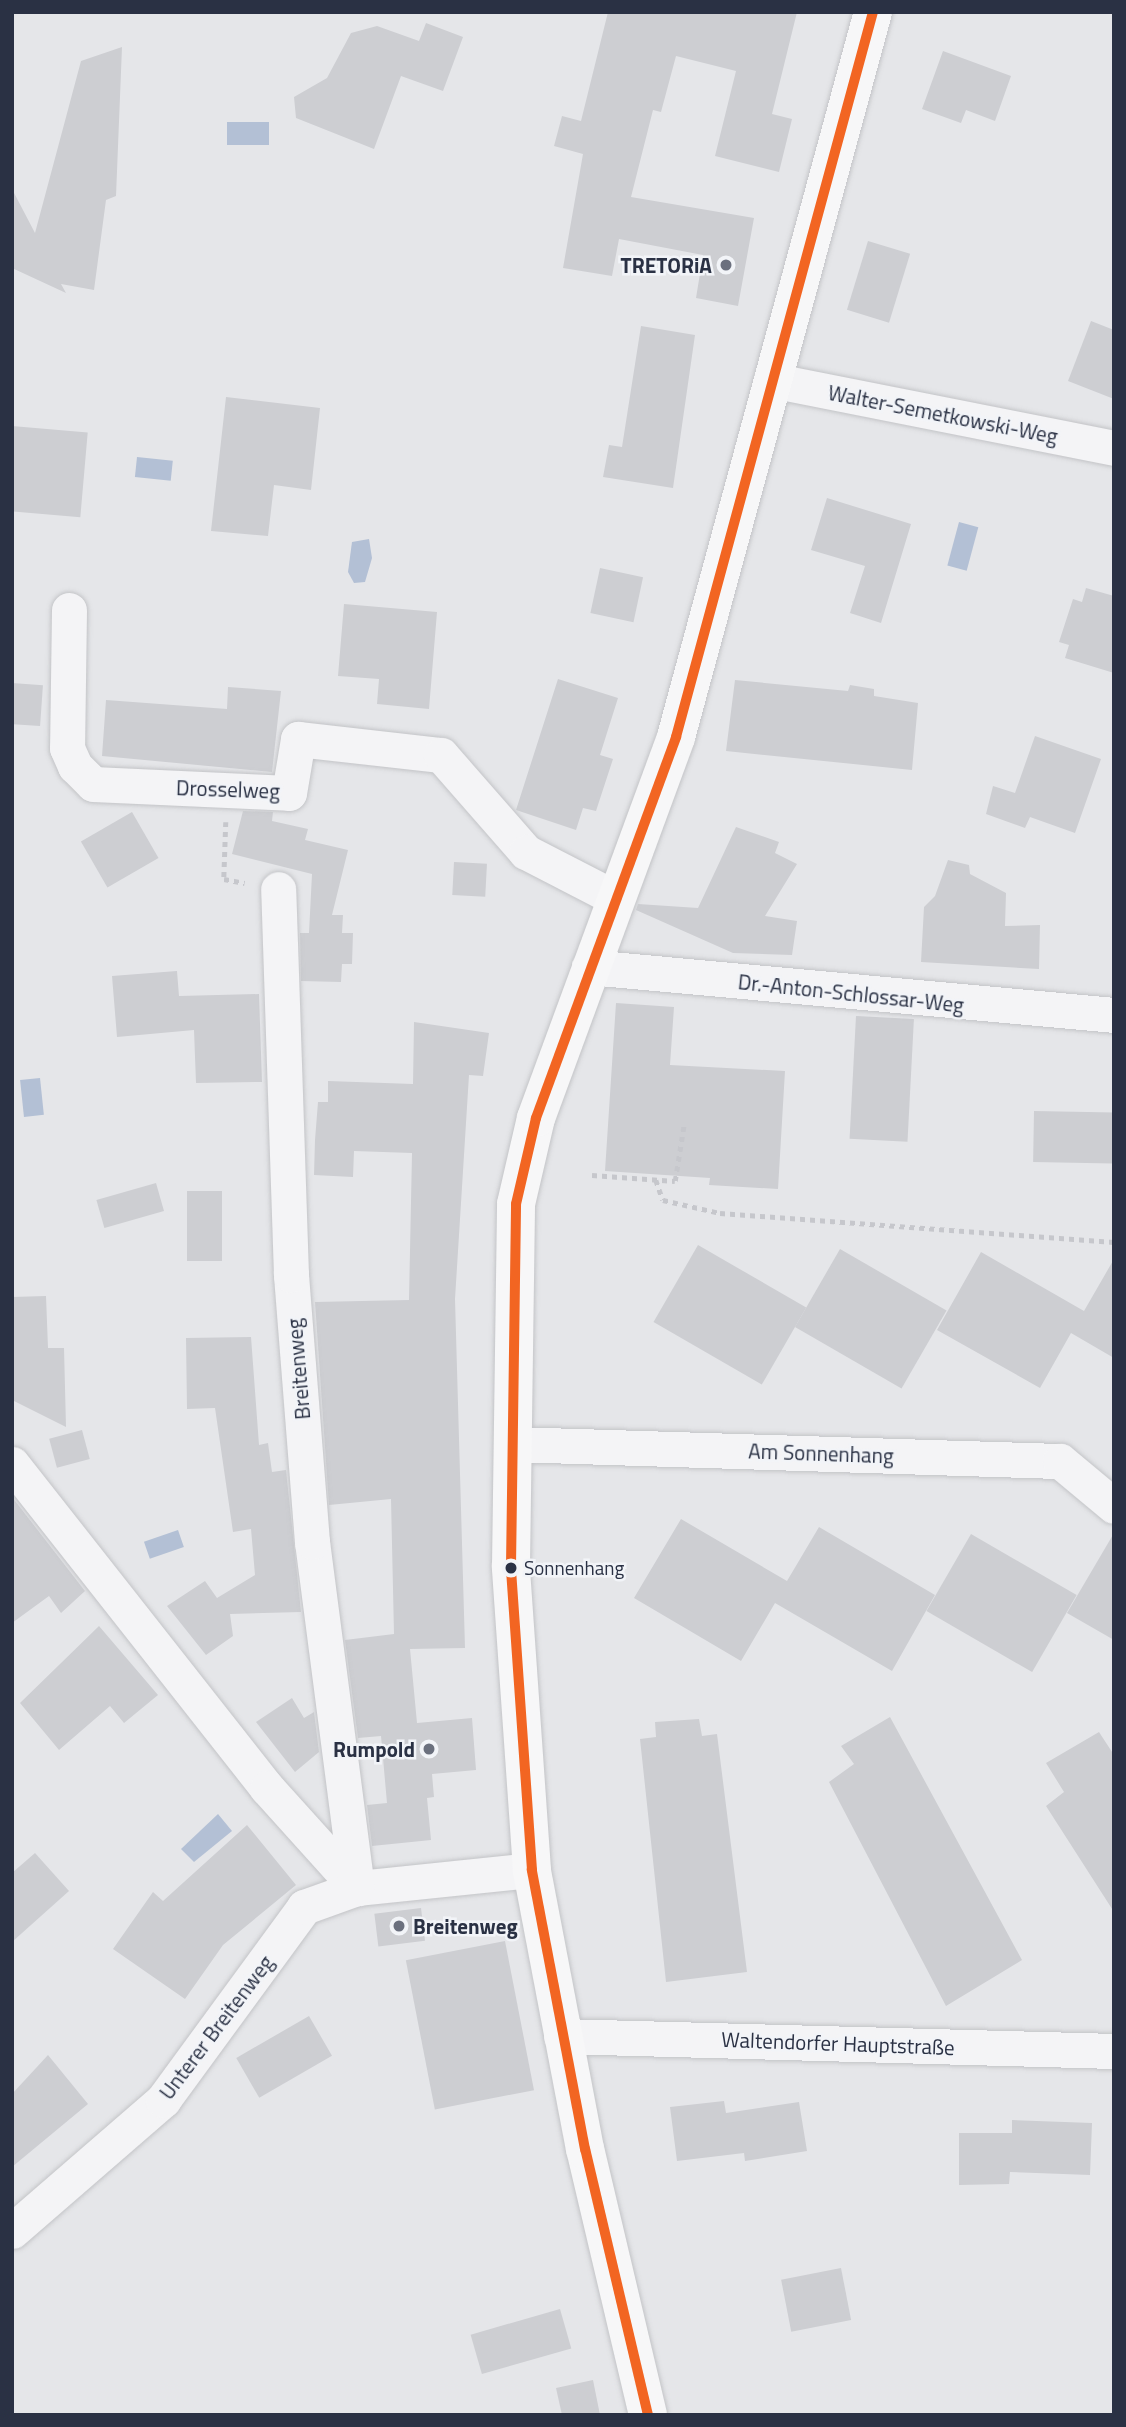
<!DOCTYPE html>
<html>
<head>
<meta charset="utf-8">
<style>
	body { margin:0 }
	#map { position:relative; width:1126px; height:2427px; overflow:hidden; background:#e5e6e9; font-family:"Titillium Web",sans-serif }
	div>[style] { position:absolute }
	[style*='--x'] { left:calc(var(--x)*1px); top:calc(var(--y)*1px); width:calc(var(--w)*1px); rotate:calc(var(--a)*1deg) }
	.water>* { inset:0; background:#b3c0d5; transform-origin:0 0 }
	.building>* { inset:0; background:#cdced2; transform-origin:0 0 }
	.path>* { height:4.5px; margin-top:-2.25px; transform-origin:0; background:repeating-linear-gradient(90deg,#c6c7cc 0 5px,transparent 0 10px) }
	.roads { filter:drop-shadow(0 0 2px #c3c4c7) drop-shadow(0 0 2px #c3c4c7) }
	.minor>* { height:35px; margin:-17.5px; padding:0 17.5px; transform-origin:17.5px; border-radius:17.5px; background:#f4f4f6 }
	.secondary>* { height:38px; margin:-19px; padding:0 19px; transform-origin:19px; border-radius:19px; background:#f7f7f8 }
	.bus-1>* { height:10px; margin:-5px; padding:0 5px; transform-origin:5px; border-radius:5px; background:#f26522 }
	.dots>* { width:19px; height:19px; translate:-50% -50%; box-sizing:border-box; border:4px solid #f2f4f8; border-radius:50% }
	span { translate:-50% -50%; white-space:nowrap; text-align:center; line-height:1.15; -webkit-text-stroke:5px #f2f4f8; paint-order:stroke }
	.bus-label { font-size:19px; color:#2a3144 }
	.left { translate:0 -50%; text-align:left }
	.poi-label { font-size:21px; color:#2a3144; font-weight:700 }
	.right { translate:-100% -50%; text-align:right }
	.street-label { font-size:21px; color:#2a3144 }
	.frame { position:absolute; inset:0; border:14px solid #2a3144; pointer-events:none }
</style>
</head>
<body>
<div id="map">
	<div class="water">
		<i style="left:227px;top:122px;width:42px;height:23px"></i>
		<i style="left:137px;top:457px;width:36px;height:20px;rotate:6deg"></i>
		<i style="left:959px;top:522px;width:20px;height:45px;rotate:15deg"></i>
		<i style="clip-path:polygon(369px 539px,372px 558px,365px 582px,354px 583px,348px 572px,352px 542px)"></i>
		<i style="left:40px;top:1078px;width:37px;height:20px;rotate:84deg"></i>
		<i style="left:178px;top:1530px;width:18px;height:36px;rotate:71deg"></i>
		<i style="clip-path:polygon(218px 1814px,232px 1831px,194px 1862px,181px 1849px)"></i>
	</div>
	<div class="building">
		<i style="clip-path:polygon(608px 12px,797px 12px,772px 114px,792px 119px,779px 172px,715px 156px,736px 71px,676px 56px,661px 112px,653px 110px,631px 197px,754px 218px,738px 306px,696px 298px,703px 255px,619px 239px,612px 276px,563px 268px,583px 154px,554px 146px,562px 116px,581px 121px)"></i>
		<i style="clip-path:polygon(426px 23px,463px 37px,443px 91px,401px 76px,374px 149px,296px 118px,294px 97px,327px 78px,351px 33px,377px 26px,419px 41px)"></i>
		<i style="clip-path:polygon(122px 47px,116px 196px,106px 200px,94px 290px,61px 284px,66px 293px,12px 268px,12px 189px,35px 233px,81px 61px)"></i>
		<i style="clip-path:polygon(943px 51px,1011px 76px,995px 121px,966px 110px,961px 123px,922px 109px)"></i>
		<i style="left:868px;top:241px;width:44px;height:72px;rotate:17deg"></i>
		<i style="clip-path:polygon(1091px 321px,1114px 330px,1114px 399px,1068px 381px)"></i>
		<i style="clip-path:polygon(641px 326px,695px 335px,673px 488px,603px 477px,609px 445px,622px 447px)"></i>
		<i style="clip-path:polygon(226px 397px,320px 408px,311px 490px,274px 485px,268px 536px,211px 531px)"></i>
		<i style="left:12px;top:426px;width:76px;height:85px;rotate:5deg"></i>
		<i style="clip-path:polygon(827px 498px,911px 524px,881px 623px,850px 613px,865px 566px,811px 550px)"></i>
		<i style="left:600px;top:568px;width:44px;height:46px;rotate:12deg"></i>
		<i style="clip-path:polygon(1086px 588px,1114px 596px,1114px 673px,1065px 658px,1069px 645px,1059px 642px,1073px 599px,1082px 602px)"></i>
		<i style="clip-path:polygon(344px 604px,437px 612px,429px 709px,377px 704px,379px 679px,338px 676px)"></i>
		<i style="clip-path:polygon(558px 679px,618px 698px,600px 755px,613px 759px,596px 811px,583px 808px,576px 830px,516px 810px)"></i>
		<i style="clip-path:polygon(735px 680px,848px 691px,850px 685px,874px 689px,874px 696px,918px 703px,912px 770px,726px 751px)"></i>
		<i style="left:12px;top:683px;width:31px;height:41px;rotate:4deg"></i>
		<i style="clip-path:polygon(228px 687px,281px 691px,272px 772px,102px 756px,106px 700px,227px 709px)"></i>
		<i style="clip-path:polygon(1035px 736px,1101px 759px,1075px 833px,1030px 817px,1025px 828px,986px 814px,993px 786px,1015px 793px)"></i>
		<i style="clip-path:polygon(243px 811px,273px 812px,272px 821px,308px 829px,305px 840px,348px 850px,332px 915px,343px 915px,342px 933px,353px 933px,352px 964px,342px 964px,341px 982px,301px 981px,300px 933px,309px 933px,312px 874px,232px 854px)"></i>
		<i style="left:132px;top:812px;width:53px;height:59px;rotate:60deg"></i>
		<i style="clip-path:polygon(736px 827px,779px 842px,775px 853px,797px 864px,765px 916px,797px 921px,792px 955px,733px 953px,636px 910px,638px 904px,698px 908px)"></i>
		<i style="clip-path:polygon(948px 860px,969px 865px,970px 874px,1006px 893px,1005px 926px,1040px 925px,1039px 969px,921px 962px,924px 907px,935px 896px)"></i>
		<i style="left:454px;top:862px;width:33px;height:33px;rotate:3deg"></i>
		<i style="clip-path:polygon(177px 971px,179px 996px,259px 994px,262px 1082px,196px 1083px,194px 1030px,117px 1037px,112px 976px)"></i>
		<i style="clip-path:polygon(616px 1003px,674px 1007px,670px 1065px,785px 1071px,778px 1189px,709px 1185px,710px 1178px,605px 1171px)"></i>
		<i style="left:856px;top:1016px;width:58px;height:123px;rotate:3deg"></i>
		<i style="clip-path:polygon(414px 1022px,489px 1033px,483px 1076px,469px 1075px,455px 1299px,465px 1648px,410px 1649px,417px 1723px,472px 1718px,476px 1770px,432px 1774px,434px 1797px,427px 1798px,431px 1840px,372px 1846px,367px 1805px,387px 1803px,381px 1736px,358px 1738px,345px 1640px,394px 1634px,391px 1499px,329px 1505px,315px 1302px,409px 1300px,412px 1153px,354px 1151px,353px 1177px,314px 1175px,315px 1140px,318px 1102px,328px 1102px,328px 1081px,413px 1084px)"></i>
		<i style="left:1034px;top:1111px;width:80px;height:51px;rotate:1deg"></i>
		<i style="left:156px;top:1183px;width:29px;height:62px;rotate:74deg"></i>
		<i style="left:187px;top:1191px;width:35px;height:70px"></i>
		<i style="left:698px;top:1245px;width:125px;height:89px;rotate:30deg"></i>
		<i style="left:840px;top:1249px;width:123px;height:90px;rotate:30deg"></i>
		<i style="clip-path:polygon(981px 1252px,1084px 1311px,1114px 1259px,1114px 1358px,1071px 1333px,1040px 1388px,937px 1330px)"></i>
		<i style="clip-path:polygon(46px 1296px,48px 1348px,64px 1348px,66px 1427px,12px 1400px,12px 1297px)"></i>
		<i style="clip-path:polygon(251px 1337px,259px 1445px,268px 1443px,272px 1472px,286px 1470px,301px 1612px,230px 1614px,233px 1636px,206px 1655px,167px 1606px,205px 1581px,217px 1598px,255px 1575px,251px 1529px,233px 1532px,215px 1408px,187px 1409px,186px 1338px)"></i>
		<i style="left:82px;top:1430px;width:30px;height:34px;rotate:75deg"></i>
		<i style="clip-path:polygon(12px 1497px,85px 1591px,61px 1613px,49px 1596px,12px 1623px)"></i>
		<i style="clip-path:polygon(681px 1519px,787px 1581px,819px 1527px,935px 1595px,892px 1671px,775px 1603px,741px 1661px,634px 1598px)"></i>
		<i style="clip-path:polygon(1114px 1533px,1114px 1640px,1067px 1613px)"></i>
		<i style="left:971px;top:1534px;width:122px;height:89px;rotate:30deg"></i>
		<i style="clip-path:polygon(99px 1626px,158px 1695px,124px 1723px,110px 1706px,59px 1750px,20px 1703px)"></i>
		<i style="clip-path:polygon(292px 1698px,304px 1718px,314px 1712px,319px 1752px,295px 1772px,256px 1722px)"></i>
		<i style="clip-path:polygon(890px 1717px,1022px 1960px,946px 2006px,829px 1782px,854px 1764px,841px 1746px)"></i>
		<i style="clip-path:polygon(699px 1719px,702px 1736px,717px 1734px,747px 1972px,666px 1982px,640px 1739px,656px 1737px,655px 1722px)"></i>
		<i style="clip-path:polygon(1099px 1732px,1114px 1755px,1114px 1912px,1046px 1806px,1064px 1792px,1046px 1763px)"></i>
		<i style="clip-path:polygon(247px 1825px,296px 1885px,223px 1945px,185px 1999px,113px 1949px,153px 1892px,163px 1901px)"></i>
		<i style="clip-path:polygon(35px 1853px,69px 1891px,12px 1942px,12px 1873px)"></i>
		<i style="left:421px;top:1908px;width:33px;height:47px;rotate:83deg"></i>
		<i style="left:505px;top:1941px;width:152px;height:101px;rotate:79deg"></i>
		<i style="left:309px;top:2016px;width:46px;height:84px;rotate:60deg"></i>
		<i style="clip-path:polygon(48px 2055px,88px 2104px,12px 2167px,12px 2094px)"></i>
		<i style="clip-path:polygon(724px 2101px,726px 2113px,799px 2102px,807px 2151px,745px 2161px,744px 2153px,677px 2161px,670px 2107px)"></i>
		<i style="clip-path:polygon(1012px 2120px,1092px 2123px,1090px 2175px,1010px 2172px,1009px 2184px,959px 2185px,959px 2133px,1012px 2133px)"></i>
		<i style="left:841px;top:2268px;width:53px;height:61px;rotate:79deg"></i>
		<i style="left:560px;top:2309px;width:41px;height:93px;rotate:74deg"></i>
		<i style="clip-path:polygon(593px 2380px,600px 2415px,562px 2415px,556px 2388px)"></i>
	</div>
	<div class="path">
		<i style="--x:226;--y:822;--w:57;--a:92"></i>
		<i style="--x:224;--y:879;--w:21;--a:11"></i>
		<i style="--x:592;--y:1175;--w:83;--a:4.1"></i>
		<i style="--x:675;--y:1181;--w:58;--a:-81"></i>
		<i style="--x:656;--y:1180;--w:21;--a:71"></i>
		<i style="--x:663;--y:1200;--w:58;--a:12.8"></i>
		<i style="--x:720;--y:1213;--w:395;--a:4.2"></i>
	</div>
	<div class="roads">
		<div class="minor">
			<i style="--x:771;--y:380;--w:350;--a:11.2"></i>
			<i style="--x:69;--y:610;--w:138;--a:90.8"></i>
			<i style="--x:67;--y:748;--w:20;--a:66"></i>
			<i style="--x:75;--y:766;--w:25;--a:45"></i>
			<i style="--x:93;--y:784;--w:196;--a:2.6"></i>
			<i style="--x:289;--y:793;--w:55;--a:-80.5"></i>
			<i style="--x:298;--y:739;--w:144;--a:6.4"></i>
			<i style="--x:441;--y:755;--w:129;--a:48.8"></i>
			<i style="--x:526;--y:852;--w:100;--a:27.3"></i>
			<i style="--x:589;--y:967;--w:527;--a:5.22"></i>
			<i style="--x:512;--y:1444;--w:548;--a:1.78"></i>
			<i style="--x:1060;--y:1461;--w:70;--a:39.8"></i>
			<i style="--x:12;--y:1464;--w:412;--a:51.8"></i>
			<i style="--x:267;--y:1788;--w:135;--a:48"></i>
			<i style="--x:357;--y:1888;--w:176;--a:-5.9"></i>
			<i style="--x:561;--y:2036;--w:553;--a:1.55"></i>
			<i style="--x:12;--y:2231;--w:200;--a:-40.9"></i>
			<i style="--x:163;--y:2100;--w:239;--a:-53.8"></i>
			<i style="--x:304;--y:1907;--w:56;--a:-19.7"></i>
			<i style="--x:357;--y:1888;--w:349;--a:-97.4"></i>
			<i style="--x:312;--y:1542;--w:268;--a:-94.5"></i>
			<i style="--x:291;--y:1275;--w:386;--a:-91.9"></i>
		</div>
		<div class="secondary">
			<i style="--x:648;--y:2415;--w:273;--a:-103.3"></i>
			<i style="--x:585;--y:2149;--w:284;--a:-100.8"></i>
			<i style="--x:532;--y:1870;--w:305;--a:-94"></i>
			<i style="--x:511;--y:1566;--w:362;--a:-89.2"></i>
			<i style="--x:516;--y:1204;--w:88;--a:-76.9"></i>
			<i style="--x:536;--y:1118;--w:406;--a:-69.8"></i>
			<i style="--x:676;--y:737;--w:751;--a:-74.8"></i>
		</div>
	</div>
	<div class="bus-1">
		<i style="--x:648;--y:2415;--w:273;--a:-103.3"></i>
		<i style="--x:585;--y:2149;--w:284;--a:-100.8"></i>
		<i style="--x:532;--y:1870;--w:305;--a:-94"></i>
		<i style="--x:511;--y:1566;--w:362;--a:-89.2"></i>
		<i style="--x:516;--y:1204;--w:88;--a:-76.9"></i>
		<i style="--x:536;--y:1118;--w:406;--a:-69.8"></i>
		<i style="--x:676;--y:737;--w:751;--a:-74.8"></i>
	</div>
	<div class="dots">
		<i style="left:726px;top:265px;background:#6b707e"></i>
		<i style="left:511px;top:1568px;background:#2a3144"></i>
		<i style="left:429px;top:1749px;background:#6b707e"></i>
		<i style="left:399px;top:1926px;background:#6b707e"></i>
	</div>
	<div class="bus-label">
		<span class="left" style="left:524px;top:1568px">Sonnenhang</span>
	</div>
	<div class="poi-label">
		<span class="right" style="left:712px;top:265px">TRETORiA</span>
		<span class="right" style="left:415px;top:1749px">Rumpold</span>
		<span class="left" style="left:413px;top:1926px">Breitenweg</span>
	</div>
	<div class="street-label">
		<span style="left:943px;top:414px;rotate:11deg">Walter-Semetkowski-Weg</span>
		<span style="left:228px;top:789px;rotate:2deg">Drosselweg</span>
		<span style="left:851px;top:993px;rotate:6deg">Dr.-Anton-Schlossar-Weg</span>
		<span style="left:298px;top:1369px;rotate:-95deg">Breitenweg</span>
		<span style="left:821px;top:1453px;rotate:2deg">Am Sonnenhang</span>
		<span style="left:216px;top:2027px;rotate:-53deg">Unterer Breitenweg</span>
		<span style="left:838px;top:2043px;rotate:2deg">Waltendorfer Hauptstraße</span>
	</div>
	<div class="frame"></div>
</div>
</body>
</html>
